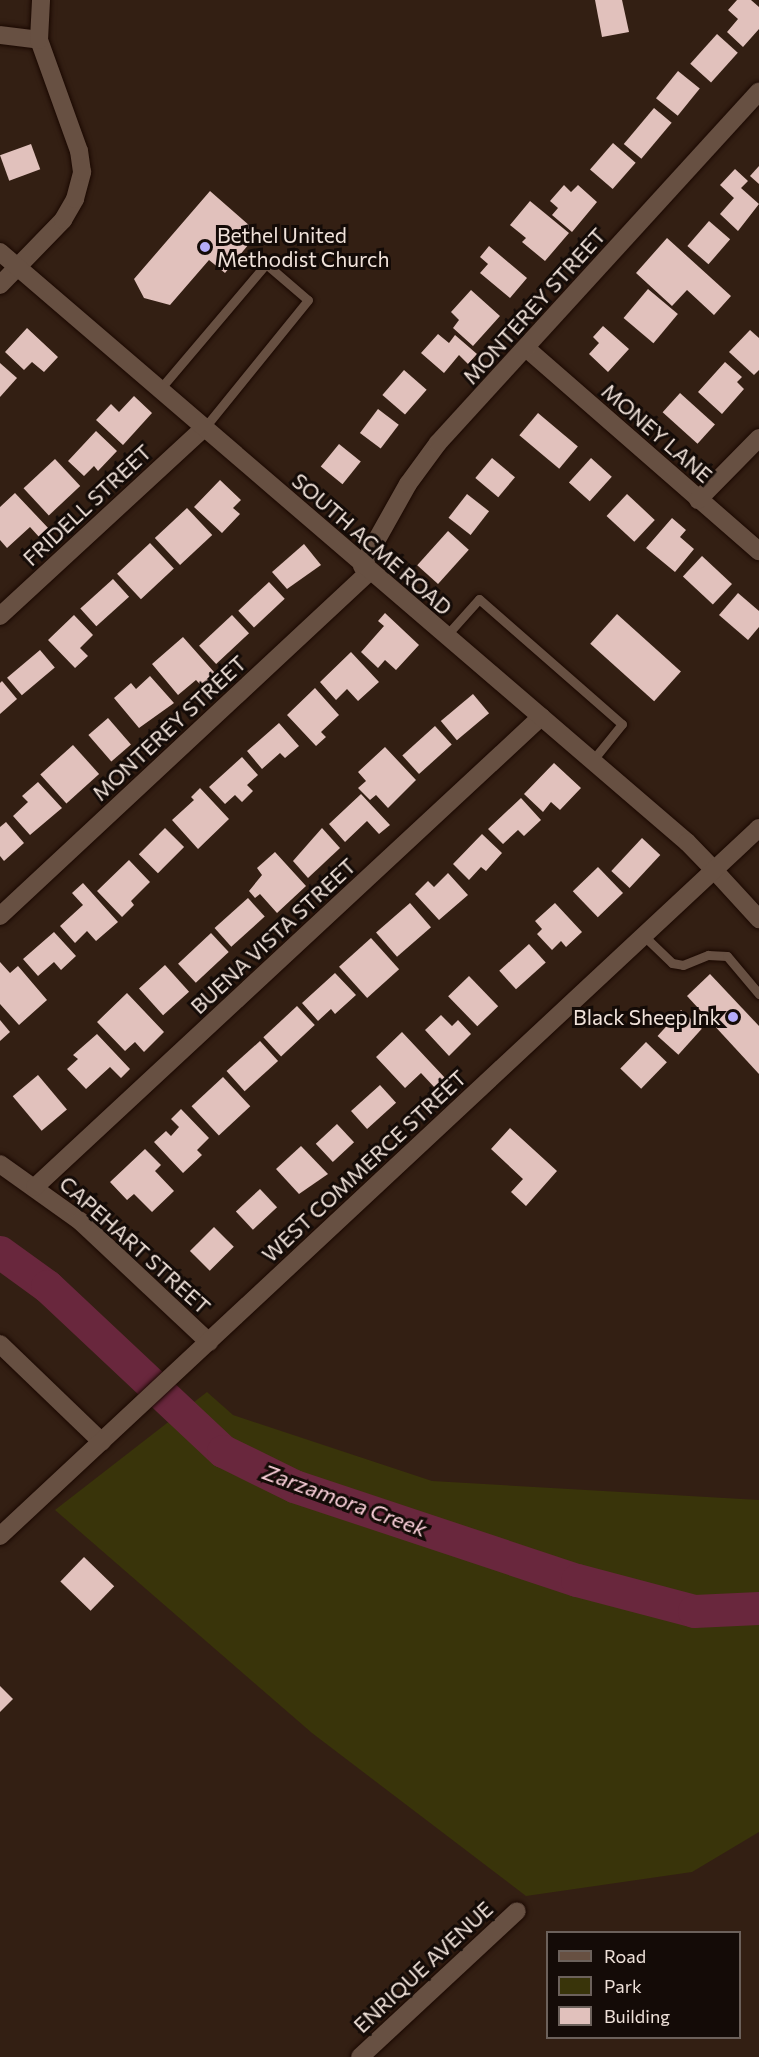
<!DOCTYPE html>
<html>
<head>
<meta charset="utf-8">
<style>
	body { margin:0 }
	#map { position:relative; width:759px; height:2057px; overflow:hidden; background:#331f13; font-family:Commissioner,sans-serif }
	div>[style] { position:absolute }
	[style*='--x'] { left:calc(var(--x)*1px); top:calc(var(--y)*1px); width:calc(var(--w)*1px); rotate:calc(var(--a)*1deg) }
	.green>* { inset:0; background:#39340a }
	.river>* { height:33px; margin:-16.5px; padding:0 16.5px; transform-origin:16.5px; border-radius:16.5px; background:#69273d }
	.building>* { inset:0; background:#e1c1bc; transform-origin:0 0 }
	.roads { filter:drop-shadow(0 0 2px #1a0801) drop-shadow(0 0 2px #1a0801) }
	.lane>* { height:9px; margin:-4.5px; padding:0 4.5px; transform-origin:4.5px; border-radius:4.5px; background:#675042 }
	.street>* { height:18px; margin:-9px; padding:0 9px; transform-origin:9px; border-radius:9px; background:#675042 }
	.secondary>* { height:18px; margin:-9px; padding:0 9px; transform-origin:9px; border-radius:9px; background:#675042 }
	.dots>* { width:16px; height:16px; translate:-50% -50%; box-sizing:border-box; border:3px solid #140b07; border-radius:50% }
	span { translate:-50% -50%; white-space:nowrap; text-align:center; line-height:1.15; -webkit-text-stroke:6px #140b07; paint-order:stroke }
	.poi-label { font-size:21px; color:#f0e2da }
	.left { translate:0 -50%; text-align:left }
	.right { translate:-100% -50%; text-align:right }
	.street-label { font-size:21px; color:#f0e2da }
	.water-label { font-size:22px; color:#fbd0da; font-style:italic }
	.legend { position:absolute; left:546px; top:1931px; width:195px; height:108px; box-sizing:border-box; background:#140b07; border:2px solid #6c615b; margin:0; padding:8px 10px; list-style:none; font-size:18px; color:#f0e2da }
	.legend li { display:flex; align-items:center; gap:12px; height:30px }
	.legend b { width:30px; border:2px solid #6c615b }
</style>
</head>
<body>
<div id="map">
	<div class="green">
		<i style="clip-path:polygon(207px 1392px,233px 1415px,432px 1481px,759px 1500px,759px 1832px,692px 1872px,526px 1896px,312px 1733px,55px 1510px)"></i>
	</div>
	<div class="river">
		<i style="--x:0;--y:1252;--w:58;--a:35.9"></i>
		<i style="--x:47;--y:1286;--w:241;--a:43.2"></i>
		<i style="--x:223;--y:1451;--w:79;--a:26.2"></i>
		<i style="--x:294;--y:1486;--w:298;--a:18.4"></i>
		<i style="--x:577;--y:1580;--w:121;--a:14.8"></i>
		<i style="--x:694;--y:1611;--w:65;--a:-2.6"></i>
	</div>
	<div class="building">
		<i style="clip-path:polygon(595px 0,622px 0,629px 32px,602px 37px)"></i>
		<i style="clip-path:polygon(737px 0,751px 0,759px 7px,759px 29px,743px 47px,727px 32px,738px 19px,728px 10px)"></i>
		<i style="left:717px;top:34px;width:28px;height:40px;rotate:42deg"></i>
		<i style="left:678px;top:71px;width:28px;height:35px;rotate:39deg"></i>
		<i style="left:654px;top:108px;width:23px;height:47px;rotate:40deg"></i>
		<i style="left:613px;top:143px;width:30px;height:35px;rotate:41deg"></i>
		<i style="left:31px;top:144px;width:27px;height:33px;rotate:70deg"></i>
		<i style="clip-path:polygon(759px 166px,759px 184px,750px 176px)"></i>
		<i style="clip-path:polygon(735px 169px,748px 181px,741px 188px,759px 204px,738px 231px,720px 214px,734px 198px,720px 185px)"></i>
		<i style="clip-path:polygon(564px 185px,571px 192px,578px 185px,597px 202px,572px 232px,552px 215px,558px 208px,550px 201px)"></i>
		<i style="clip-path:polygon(210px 191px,258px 233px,225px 273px,209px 260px,170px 305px,144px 298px,134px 279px)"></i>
		<i style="clip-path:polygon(530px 201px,569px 233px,545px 261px,522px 242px,526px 238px,510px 225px)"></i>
		<i style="left:709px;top:221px;width:28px;height:33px;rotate:41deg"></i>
		<i style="clip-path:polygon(667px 238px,731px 296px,714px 315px,687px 290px,672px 306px,636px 273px)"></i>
		<i style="clip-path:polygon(489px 246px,527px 278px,510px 298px,480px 273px,488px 264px,480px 257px)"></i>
		<i style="left:648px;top:289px;width:39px;height:38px;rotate:40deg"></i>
		<i style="clip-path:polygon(471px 290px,500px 316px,473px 346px,453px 328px,459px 320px,451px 312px)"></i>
		<i style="clip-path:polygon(603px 326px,629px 349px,608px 372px,589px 354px,599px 343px,593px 337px)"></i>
		<i style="clip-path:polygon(27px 328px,58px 357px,44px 372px,32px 362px,24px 370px,5px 352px)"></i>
		<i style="clip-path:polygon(750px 330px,759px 338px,759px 370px,754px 375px,729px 352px)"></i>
		<i style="clip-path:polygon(438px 334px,449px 343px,455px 335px,477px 354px,468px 364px,459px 355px,444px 373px,421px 353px)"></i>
		<i style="clip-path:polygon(725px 362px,742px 377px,737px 382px,744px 389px,722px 414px,698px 392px)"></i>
		<i style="clip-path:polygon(0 363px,17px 378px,0 397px)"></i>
		<i style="left:404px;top:370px;width:30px;height:33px;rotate:41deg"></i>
		<i style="left:680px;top:393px;width:47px;height:26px;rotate:42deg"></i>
		<i style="clip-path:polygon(134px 396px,152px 413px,123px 445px,96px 420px,111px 404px,119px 412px)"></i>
		<i style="left:378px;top:409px;width:26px;height:30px;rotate:37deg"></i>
		<i style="left:538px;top:413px;width:52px;height:29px;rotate:40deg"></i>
		<i style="clip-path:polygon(96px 431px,117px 451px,98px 471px,94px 466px,84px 476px,68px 461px)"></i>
		<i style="left:339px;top:444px;width:28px;height:29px;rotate:39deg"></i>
		<i style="left:492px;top:458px;width:30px;height:26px;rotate:40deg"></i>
		<i style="left:591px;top:458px;width:28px;height:33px;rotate:42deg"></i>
		<i style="left:55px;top:459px;width:37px;height:43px;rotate:47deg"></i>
		<i style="clip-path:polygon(220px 480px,241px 500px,233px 508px,240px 514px,222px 533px,194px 507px)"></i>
		<i style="clip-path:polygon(15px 493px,50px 530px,40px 538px,30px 527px,7px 548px,0 540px,0 507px)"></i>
		<i style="left:467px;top:494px;width:28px;height:30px;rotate:38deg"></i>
		<i style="left:627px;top:494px;width:38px;height:30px;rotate:43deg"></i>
		<i style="left:187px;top:508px;width:37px;height:44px;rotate:47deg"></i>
		<i style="clip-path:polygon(672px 518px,686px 530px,680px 537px,694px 549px,675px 572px,646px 548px)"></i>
		<i style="left:448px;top:531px;width:28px;height:46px;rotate:42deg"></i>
		<i style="left:150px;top:543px;width:35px;height:45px;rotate:47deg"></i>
		<i style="clip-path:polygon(304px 544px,321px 565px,287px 589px,272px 572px)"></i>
		<i style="left:702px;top:556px;width:41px;height:28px;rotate:43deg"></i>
		<i style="left:113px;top:579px;width:24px;height:44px;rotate:48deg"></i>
		<i style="left:269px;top:582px;width:23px;height:42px;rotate:47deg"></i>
		<i style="clip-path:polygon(738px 593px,759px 611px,759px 627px,748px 640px,719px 615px)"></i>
		<i style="clip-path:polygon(385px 613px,419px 645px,396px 670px,385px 660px,378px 668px,361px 652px,384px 626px,378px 621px)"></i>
		<i style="left:617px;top:614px;width:86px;height:40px;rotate:42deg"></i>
		<i style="clip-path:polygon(74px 615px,93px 635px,80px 648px,88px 656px,75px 668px,48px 640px)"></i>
		<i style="left:232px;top:615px;width:25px;height:45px;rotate:47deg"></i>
		<i style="clip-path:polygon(183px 637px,222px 681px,208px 693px,196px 680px,178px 695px,152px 664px)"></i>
		<i style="left:40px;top:650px;width:23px;height:43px;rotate:50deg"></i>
		<i style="clip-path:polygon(351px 652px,379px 682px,358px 701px,347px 689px,336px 700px,320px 682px)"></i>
		<i style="clip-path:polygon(150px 676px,174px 703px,139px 728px,114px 698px,131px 683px,136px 689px)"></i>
		<i style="clip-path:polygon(2px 681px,17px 699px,0 714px,0 683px)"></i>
		<i style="clip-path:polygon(315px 688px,339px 715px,321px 732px,326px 737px,316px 746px,287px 715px)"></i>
		<i style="left:473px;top:694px;width:25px;height:42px;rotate:50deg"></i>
		<i style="left:108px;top:718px;width:35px;height:26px;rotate:49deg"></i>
		<i style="clip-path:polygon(279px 723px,299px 746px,285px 758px,280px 753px,262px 769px,247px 751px)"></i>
		<i style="left:435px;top:726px;width:25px;height:44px;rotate:48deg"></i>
		<i style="left:73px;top:745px;width:39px;height:44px;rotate:48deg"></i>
		<i style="clip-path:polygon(385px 747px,416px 780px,388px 808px,376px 795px,370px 800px,358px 788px,366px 781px,358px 772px)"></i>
		<i style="clip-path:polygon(242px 757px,258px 775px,247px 785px,253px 791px,242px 802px,235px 795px,225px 804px,209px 787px)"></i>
		<i style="clip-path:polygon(554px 763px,581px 788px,560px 810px,551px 802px,543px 812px,524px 794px)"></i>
		<i style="clip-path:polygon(38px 782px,62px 808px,30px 835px,13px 816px,28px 802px,22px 796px)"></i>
		<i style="clip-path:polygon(200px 788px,229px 819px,198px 849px,172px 820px,194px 800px,191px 797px)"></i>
		<i style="clip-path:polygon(361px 794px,390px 825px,379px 834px,367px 821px,345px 842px,329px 824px)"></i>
		<i style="clip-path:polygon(521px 798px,541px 820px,524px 836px,518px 830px,503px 844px,488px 829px)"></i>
		<i style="clip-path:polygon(6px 822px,24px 843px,4px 861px,0 856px,0 827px)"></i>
		<i style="left:165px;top:828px;width:27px;height:37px;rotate:45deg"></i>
		<i style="clip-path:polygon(322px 828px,340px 848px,308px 878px,293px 861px)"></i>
		<i style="clip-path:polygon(482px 834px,502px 853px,486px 871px,481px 867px,469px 880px,453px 864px)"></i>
		<i style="left:642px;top:838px;width:25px;height:45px;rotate:43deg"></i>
		<i style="clip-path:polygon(275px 852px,306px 886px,277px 913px,260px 894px,255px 898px,249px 891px,262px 875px,257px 868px)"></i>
		<i style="clip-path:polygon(129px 860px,150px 882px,131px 901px,134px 905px,122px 917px,97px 891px)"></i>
		<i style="left:598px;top:867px;width:36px;height:35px;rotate:46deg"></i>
		<i style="clip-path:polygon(448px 873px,468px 895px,439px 920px,415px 894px,428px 881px,434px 887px)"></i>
		<i style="clip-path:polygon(83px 883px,118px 922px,96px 941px,87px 931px,75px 943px,60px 926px,83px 905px,72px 893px)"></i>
		<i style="left:248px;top:898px;width:25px;height:45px;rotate:48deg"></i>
		<i style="left:410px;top:903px;width:32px;height:45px;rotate:49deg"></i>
		<i style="clip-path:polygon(555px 903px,582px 932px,566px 947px,561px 941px,552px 950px,537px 934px,542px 929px,535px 921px)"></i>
		<i style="clip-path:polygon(54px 932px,76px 956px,61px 970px,54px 962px,38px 976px,23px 959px)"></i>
		<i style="left:211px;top:933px;width:26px;height:45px;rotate:47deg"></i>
		<i style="left:371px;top:938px;width:42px;height:43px;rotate:48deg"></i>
		<i style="left:529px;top:944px;width:25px;height:40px;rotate:48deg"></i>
		<i style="clip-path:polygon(0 962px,10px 973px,18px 966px,47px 1000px,19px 1025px,0 1004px)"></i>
		<i style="left:165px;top:965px;width:36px;height:35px;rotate:48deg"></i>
		<i style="clip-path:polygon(335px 973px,356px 995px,335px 1014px,331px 1009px,318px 1021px,302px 1003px)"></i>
		<i style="clip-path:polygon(710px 974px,759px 1026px,759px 1074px,687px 996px)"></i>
		<i style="left:469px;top:976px;width:42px;height:29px;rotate:46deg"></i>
		<i style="clip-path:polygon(127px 993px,164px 1032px,144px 1052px,135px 1042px,125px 1051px,97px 1022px)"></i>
		<i style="left:297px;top:1006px;width:26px;height:46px;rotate:47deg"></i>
		<i style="left:681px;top:1010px;width:28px;height:35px;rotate:42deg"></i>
		<i style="clip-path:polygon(441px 1015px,452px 1026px,458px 1020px,471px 1034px,449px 1056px,425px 1030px)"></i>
		<i style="clip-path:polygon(0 1020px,10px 1032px,0 1041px)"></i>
		<i style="clip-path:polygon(402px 1032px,446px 1079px,436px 1089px,421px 1073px,405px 1088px,376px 1057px)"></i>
		<i style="clip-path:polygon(97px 1034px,130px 1069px,121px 1078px,110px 1067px,86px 1089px,67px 1069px,78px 1059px,73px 1055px)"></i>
		<i style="left:260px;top:1041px;width:27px;height:45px;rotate:48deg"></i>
		<i style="left:646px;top:1042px;width:29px;height:37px;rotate:44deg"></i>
		<i style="left:38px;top:1075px;width:45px;height:33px;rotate:50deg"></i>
		<i style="left:223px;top:1077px;width:40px;height:43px;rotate:47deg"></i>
		<i style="left:380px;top:1085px;width:24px;height:39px;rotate:48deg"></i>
		<i style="clip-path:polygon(181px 1109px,209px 1138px,197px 1150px,202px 1155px,183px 1173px,154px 1142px,166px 1131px,171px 1136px,179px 1127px,171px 1119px)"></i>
		<i style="left:337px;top:1124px;width:25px;height:29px;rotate:47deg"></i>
		<i style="clip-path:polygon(510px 1128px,557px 1171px,526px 1206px,511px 1192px,523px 1179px,491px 1149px)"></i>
		<i style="clip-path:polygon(301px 1146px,328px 1174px,299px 1194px,276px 1169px)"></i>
		<i style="clip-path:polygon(145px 1149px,161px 1165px,155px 1171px,174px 1191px,152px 1212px,134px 1194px,127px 1200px,110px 1182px)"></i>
		<i style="left:260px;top:1189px;width:25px;height:33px;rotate:47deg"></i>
		<i style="left:214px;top:1227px;width:28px;height:34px;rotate:45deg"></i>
		<i style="left:84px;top:1557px;width:42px;height:34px;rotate:44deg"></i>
		<i style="clip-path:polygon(0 1686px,13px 1699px,0 1712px)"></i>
	</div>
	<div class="roads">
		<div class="lane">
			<i style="--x:160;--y:389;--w:164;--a:-49.7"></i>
			<i style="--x:266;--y:264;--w:55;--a:40.6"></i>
			<i style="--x:308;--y:300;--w:164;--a:129"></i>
			<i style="--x:445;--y:637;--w:51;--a:-48.2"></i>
			<i style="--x:479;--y:599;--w:190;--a:41.2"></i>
			<i style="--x:622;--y:724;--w:48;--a:129"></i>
			<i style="--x:644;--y:936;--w:39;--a:44"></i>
			<i style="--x:672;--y:963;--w:11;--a:10"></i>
			<i style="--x:683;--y:965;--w:27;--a:-22"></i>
			<i style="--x:708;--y:955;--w:19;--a:3"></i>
			<i style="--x:727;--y:956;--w:50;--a:49.9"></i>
		</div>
		<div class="street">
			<i style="--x:0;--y:35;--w:39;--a:7"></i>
			<i style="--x:0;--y:285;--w:91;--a:-45.9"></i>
			<i style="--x:63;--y:220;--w:24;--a:-60"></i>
			<i style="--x:75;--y:199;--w:28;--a:-75"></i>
			<i style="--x:82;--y:172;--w:21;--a:-98"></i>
			<i style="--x:79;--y:151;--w:118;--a:-109.8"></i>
			<i style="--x:39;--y:40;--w:40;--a:-87.1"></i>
			<i style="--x:526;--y:348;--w:309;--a:41.1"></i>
			<i style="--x:698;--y:500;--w:87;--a:-45.5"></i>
			<i style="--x:362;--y:566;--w:94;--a:-60.7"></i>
			<i style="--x:408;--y:484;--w:51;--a:-53.8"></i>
			<i style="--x:438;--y:443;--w:476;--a:-47.6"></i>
			<i style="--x:0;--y:616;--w:279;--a:-42.7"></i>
			<i style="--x:714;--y:870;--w:67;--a:47.4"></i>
			<i style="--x:0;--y:916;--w:504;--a:-42.99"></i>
			<i style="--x:0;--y:1164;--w:98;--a:35.5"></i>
			<i style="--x:80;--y:1221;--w:177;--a:43.2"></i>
			<i style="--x:35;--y:1187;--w:691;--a:-42.89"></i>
			<i style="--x:0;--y:1344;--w:141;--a:43.9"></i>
			<i style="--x:360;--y:2057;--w:214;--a:-42.9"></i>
		</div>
		<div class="secondary">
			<i style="--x:0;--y:252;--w:906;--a:40.66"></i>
			<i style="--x:687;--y:842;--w:39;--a:46"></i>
			<i style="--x:0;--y:1536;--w:1038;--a:-43.01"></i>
		</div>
	</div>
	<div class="dots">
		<i style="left:205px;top:247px;background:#b4acf9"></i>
		<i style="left:733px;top:1017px;background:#b4acf9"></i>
	</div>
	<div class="poi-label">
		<span class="left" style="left:217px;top:247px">Bethel United<br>Methodist Church</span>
		<span class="right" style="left:721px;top:1017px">Black Sheep Ink</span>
	</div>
	<div class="street-label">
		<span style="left:534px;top:306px;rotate:-48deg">MONTEREY STREET</span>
		<span style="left:657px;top:433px;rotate:41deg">MONEY LANE</span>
		<span style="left:87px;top:505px;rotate:-43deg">FRIDELL STREET</span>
		<span style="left:372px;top:544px;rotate:41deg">SOUTH ACME ROAD</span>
		<span style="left:169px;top:728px;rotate:-43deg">MONTEREY STREET</span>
		<span style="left:273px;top:936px;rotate:-43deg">BUENA VISTA STREET</span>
		<span style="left:364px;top:1166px;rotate:-43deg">WEST COMMERCE STREET</span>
		<span style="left:135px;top:1245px;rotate:42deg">CAPEHART STREET</span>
		<span style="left:423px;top:1967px;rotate:-43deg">ENRIQUE AVENUE</span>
	</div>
	<div class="water-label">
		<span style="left:345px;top:1500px;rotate:20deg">Zarzamora Creek</span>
	</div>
	<ul class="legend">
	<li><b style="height:8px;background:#675042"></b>Road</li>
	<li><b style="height:16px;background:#39340a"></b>Park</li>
	<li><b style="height:16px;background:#e1c1bc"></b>Building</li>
	</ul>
</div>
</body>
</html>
